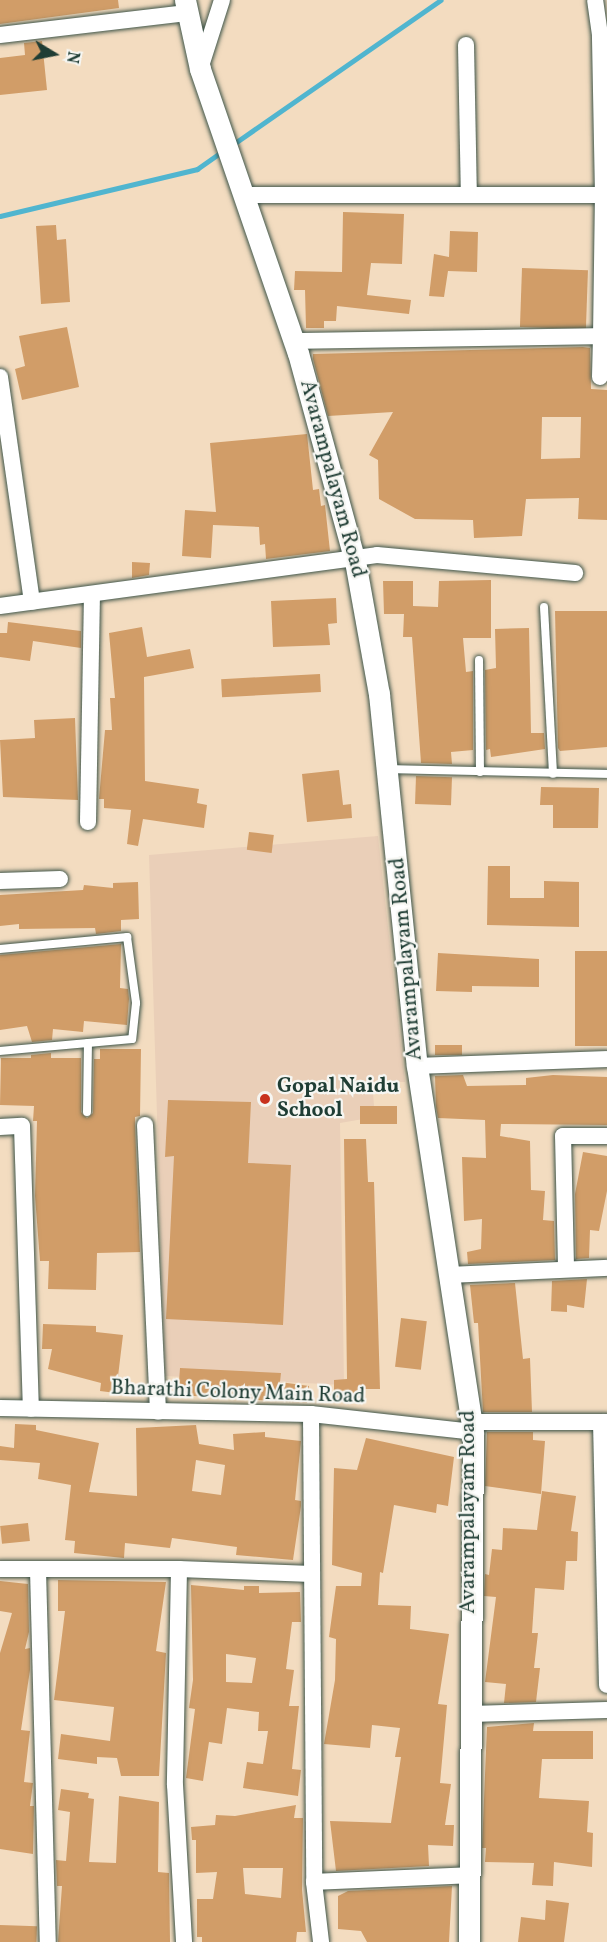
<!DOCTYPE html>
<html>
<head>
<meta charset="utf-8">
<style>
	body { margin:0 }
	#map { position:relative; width:607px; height:1942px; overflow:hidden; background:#f3dcc0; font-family:Vollkorn,serif }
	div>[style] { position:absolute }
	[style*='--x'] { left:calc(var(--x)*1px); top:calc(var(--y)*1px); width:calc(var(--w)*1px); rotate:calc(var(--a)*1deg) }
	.built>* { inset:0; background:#eacfb8 }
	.stream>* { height:5px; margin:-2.5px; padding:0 2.5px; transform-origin:2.5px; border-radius:2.5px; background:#50b5cf }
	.building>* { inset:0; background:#d19d68; transform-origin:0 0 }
	.roads { filter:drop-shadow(0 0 2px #3f5549) drop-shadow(0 0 2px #3f5549) }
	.service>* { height:8px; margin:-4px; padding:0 4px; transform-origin:4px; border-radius:4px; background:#fff }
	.minor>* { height:16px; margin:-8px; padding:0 8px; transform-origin:8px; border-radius:8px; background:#fff }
	.tertiary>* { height:21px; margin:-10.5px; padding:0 10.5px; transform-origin:10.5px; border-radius:10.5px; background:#fff }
	.dots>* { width:16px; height:16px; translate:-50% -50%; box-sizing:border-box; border:3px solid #f6f6f2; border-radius:50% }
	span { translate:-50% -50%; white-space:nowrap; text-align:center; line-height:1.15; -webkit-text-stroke:4.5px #f6f6f2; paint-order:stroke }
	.street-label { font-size:21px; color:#1f3d34 }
	.poi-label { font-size:21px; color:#1f3d34; font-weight:700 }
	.left { translate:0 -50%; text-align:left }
	.north { position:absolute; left:24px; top:24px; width:60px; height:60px; -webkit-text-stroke:4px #f6f6f2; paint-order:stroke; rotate:100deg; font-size:16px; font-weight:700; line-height:24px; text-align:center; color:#1f3d34 }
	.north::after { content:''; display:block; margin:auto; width:21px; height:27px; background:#1f3d34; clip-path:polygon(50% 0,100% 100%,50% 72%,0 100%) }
</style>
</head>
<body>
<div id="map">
	<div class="built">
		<i style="clip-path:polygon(378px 836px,405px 1082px,372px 1082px,375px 1117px,340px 1123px,344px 1385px,165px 1376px,149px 855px)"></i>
	</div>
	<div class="stream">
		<i style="--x:232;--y:145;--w:254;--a:-34.8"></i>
		<i style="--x:0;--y:216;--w:203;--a:-13.4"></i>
		<i style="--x:197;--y:169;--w:33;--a:-35"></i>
	</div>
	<div class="building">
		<i style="clip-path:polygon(0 0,118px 0,119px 8px,0 24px)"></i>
		<i style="clip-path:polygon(42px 41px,47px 90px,0 95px,0 58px,25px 55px,24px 43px)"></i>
		<i style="clip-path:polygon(343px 212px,404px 214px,402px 264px,371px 263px,367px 295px,411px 300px,409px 314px,337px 306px,336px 321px,324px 321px,324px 328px,306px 328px,305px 290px,294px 290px,295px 271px,342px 272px)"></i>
		<i style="clip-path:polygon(56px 225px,57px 240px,66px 239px,70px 302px,41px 304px,36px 226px)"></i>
		<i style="clip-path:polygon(450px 231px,478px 232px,477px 272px,448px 271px,444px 297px,429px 296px,434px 254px,449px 257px)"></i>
		<i style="left:522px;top:268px;width:66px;height:59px;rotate:2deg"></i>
		<i style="clip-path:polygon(67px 327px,79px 387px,22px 400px,15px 369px,25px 366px,19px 336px)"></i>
		<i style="clip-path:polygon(evenodd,583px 347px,590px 348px,591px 389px,607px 390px,607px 520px,578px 519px,579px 498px,526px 499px,522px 536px,474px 538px,473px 520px,415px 519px,379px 499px,378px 460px,369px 455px,393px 412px,328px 416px,313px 359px,313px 354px,583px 347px,542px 417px,581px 417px,580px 458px,541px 459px,542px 417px)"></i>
		<i style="clip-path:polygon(307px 434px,313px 490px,319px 489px,321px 506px,325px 505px,330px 551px,266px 559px,265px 544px,260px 545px,259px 527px,213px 525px,211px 558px,182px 556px,185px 510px,216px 512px,210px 443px)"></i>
		<i style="clip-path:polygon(132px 562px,150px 563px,149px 575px,132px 578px)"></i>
		<i style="clip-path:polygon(491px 580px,491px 638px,463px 638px,466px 672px,473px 671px,473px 750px,451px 752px,452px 764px,421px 763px,412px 637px,403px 637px,404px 614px,384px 614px,383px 581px,413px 581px,413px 606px,438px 607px,439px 581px)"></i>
		<i style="clip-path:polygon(336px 598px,337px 623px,328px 624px,330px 645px,273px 647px,271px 601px)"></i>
		<i style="clip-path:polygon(555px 611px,607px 611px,607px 747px,560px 751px,558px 748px)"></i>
		<i style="clip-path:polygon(8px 622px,81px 631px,81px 648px,33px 641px,30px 661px,0 657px,0 633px,7px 633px)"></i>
		<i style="clip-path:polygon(142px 627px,147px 657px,190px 649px,194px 668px,144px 677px,145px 781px,199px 789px,197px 803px,207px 805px,204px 828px,143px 819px,138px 846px,127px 844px,131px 810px,104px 808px,104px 799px,99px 799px,105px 730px,112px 730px,110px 698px,115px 698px,109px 633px)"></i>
		<i style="clip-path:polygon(529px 628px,531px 733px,544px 733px,545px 749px,491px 757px,490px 749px,486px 750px,485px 670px,496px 668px,495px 629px)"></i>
		<i style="left:320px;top:674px;width:18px;height:99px;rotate:87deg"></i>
		<i style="clip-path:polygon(75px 718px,78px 800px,3px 797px,0 740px,35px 738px,34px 720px)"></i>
		<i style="clip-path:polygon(339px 770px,343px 805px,351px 804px,352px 818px,307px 822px,302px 774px)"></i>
		<i style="left:416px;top:776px;width:36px;height:28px;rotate:2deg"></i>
		<i style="clip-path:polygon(541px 787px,599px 788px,598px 828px,553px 828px,553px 805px,540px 805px)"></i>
		<i style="left:249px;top:832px;width:25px;height:18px;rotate:7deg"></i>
		<i style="clip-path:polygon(488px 866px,510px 866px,510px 898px,544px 898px,544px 881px,579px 882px,579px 927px,487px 925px)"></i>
		<i style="clip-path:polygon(138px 882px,139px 919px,121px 920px,121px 931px,96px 934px,95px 928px,19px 929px,19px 924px,0 926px,0 895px,83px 890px,84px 885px,113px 888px,113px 883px)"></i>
		<i style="clip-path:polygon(121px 944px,120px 988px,128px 989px,129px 999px,127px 1025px,84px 1021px,83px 1032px,53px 1029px,52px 1040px,32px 1042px,27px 1026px,0 1030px,0 955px)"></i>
		<i style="left:575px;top:951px;width:32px;height:95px"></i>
		<i style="clip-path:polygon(438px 953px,539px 959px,539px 987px,472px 986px,472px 992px,436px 991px)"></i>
		<i style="left:435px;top:1045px;width:27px;height:10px"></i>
		<i style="clip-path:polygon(100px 1049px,141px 1049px,140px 1116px,135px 1117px,135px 1125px,140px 1252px,97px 1253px,96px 1290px,48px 1289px,49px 1261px,40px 1261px,35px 1196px,37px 1121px,33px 1121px,34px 1106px,0 1105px,1px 1058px,31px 1058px,31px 1055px,51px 1053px,51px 1058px,81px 1058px,81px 1112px,87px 1118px,93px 1113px,94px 1059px,100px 1059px)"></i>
		<i style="clip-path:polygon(463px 1075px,467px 1086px,526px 1085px,526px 1078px,553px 1075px,607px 1077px,607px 1125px,501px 1124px,500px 1136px,530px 1141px,531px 1190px,545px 1191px,543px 1220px,554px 1221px,555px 1260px,468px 1264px,467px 1252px,481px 1249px,482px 1219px,464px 1221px,462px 1157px,486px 1158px,485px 1120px,438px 1118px,436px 1107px,435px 1076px)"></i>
		<i style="clip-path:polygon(168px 1100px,251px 1102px,248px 1163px,291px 1165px,283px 1325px,166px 1319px,174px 1156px,165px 1157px)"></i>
		<i style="left:360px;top:1106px;width:37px;height:18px"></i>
		<i style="clip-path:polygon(344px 1139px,366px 1139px,368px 1182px,374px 1182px,380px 1389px,364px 1389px,364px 1398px,334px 1399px,334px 1380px,347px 1379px)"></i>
		<i style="clip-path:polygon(583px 1152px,607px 1156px,607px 1191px,599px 1231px,590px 1230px,589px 1258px,576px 1259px,575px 1194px)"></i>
		<i style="clip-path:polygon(587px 1279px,584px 1308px,567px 1305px,567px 1312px,551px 1311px,552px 1281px)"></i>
		<i style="clip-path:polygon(515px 1283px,523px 1359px,530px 1358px,532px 1412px,483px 1412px,478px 1323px,474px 1323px,470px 1285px)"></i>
		<i style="left:401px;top:1318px;width:26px;height:49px;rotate:7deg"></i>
		<i style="clip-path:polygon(43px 1324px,96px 1326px,96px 1332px,123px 1335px,116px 1393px,100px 1391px,101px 1383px,48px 1369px,52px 1349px,42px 1349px)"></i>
		<i style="clip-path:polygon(180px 1368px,281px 1373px,280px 1382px,309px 1386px,307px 1403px,178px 1395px)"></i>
		<i style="clip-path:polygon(evenodd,15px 1424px,36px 1425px,36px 1430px,99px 1443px,89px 1492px,137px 1496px,136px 1428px,196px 1425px,199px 1444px,234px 1450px,233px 1434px,265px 1432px,265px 1437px,301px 1441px,295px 1500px,301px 1501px,301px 1506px,293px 1560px,236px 1555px,237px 1547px,172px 1538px,170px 1548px,125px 1543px,124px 1558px,74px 1553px,75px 1541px,65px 1540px,71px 1485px,38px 1479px,40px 1463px,0 1460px,0 1446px,14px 1448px,15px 1424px,196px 1460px,225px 1465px,221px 1495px,192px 1491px,196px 1460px)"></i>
		<i style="clip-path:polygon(487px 1432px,533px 1432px,533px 1440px,545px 1441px,541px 1494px,485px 1486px)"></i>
		<i style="clip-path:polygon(366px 1438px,454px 1457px,448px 1506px,437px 1504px,436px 1513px,394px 1505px,383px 1573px,380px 1572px,378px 1605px,411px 1606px,410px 1629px,449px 1634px,438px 1704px,447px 1705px,440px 1783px,451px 1784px,445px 1825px,454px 1825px,453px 1846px,428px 1845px,429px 1866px,336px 1871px,330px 1821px,391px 1823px,401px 1757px,395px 1757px,400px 1728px,372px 1725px,370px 1748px,324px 1744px,335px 1680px,336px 1639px,329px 1637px,336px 1586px,361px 1586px,362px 1573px,332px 1565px,334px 1468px,357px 1470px)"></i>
		<i style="clip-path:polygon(542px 1491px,576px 1496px,571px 1531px,578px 1532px,577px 1561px,566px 1561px,564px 1590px,535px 1588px,532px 1633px,538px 1633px,534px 1668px,540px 1668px,536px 1702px,504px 1703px,506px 1684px,485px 1682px,496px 1597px,484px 1596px,485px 1574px,489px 1575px,492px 1549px,502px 1550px,503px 1528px,537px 1530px)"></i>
		<i style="left:28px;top:1523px;width:18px;height:28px;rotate:84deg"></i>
		<i style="clip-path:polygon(58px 1580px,166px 1582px,156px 1651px,166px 1653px,159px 1776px,121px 1776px,117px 1758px,97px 1757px,97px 1764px,58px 1759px,61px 1734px,110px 1741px,114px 1707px,54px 1700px,65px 1611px,58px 1611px)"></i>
		<i style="clip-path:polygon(0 1581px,28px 1584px,29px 1632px,25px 1649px,30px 1648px,30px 1670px,21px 1730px,30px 1731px,24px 1782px,33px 1783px,30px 1806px,34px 1806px,33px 1854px,0 1849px,0 1653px,12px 1613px,0 1611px)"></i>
		<i style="clip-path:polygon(evenodd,191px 1585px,244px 1590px,244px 1586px,259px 1586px,259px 1593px,300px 1592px,301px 1622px,292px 1622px,286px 1669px,294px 1670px,289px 1706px,299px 1706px,292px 1769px,301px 1770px,298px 1796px,243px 1788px,247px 1762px,263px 1764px,268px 1731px,258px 1731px,259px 1712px,227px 1708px,222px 1744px,209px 1742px,203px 1781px,186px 1778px,195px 1709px,189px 1708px,193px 1680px,191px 1585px,226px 1654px,256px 1658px,252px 1683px,226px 1682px,226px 1654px)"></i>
		<i style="clip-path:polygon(534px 1723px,533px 1731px,593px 1731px,593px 1759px,542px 1759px,539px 1798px,589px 1801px,587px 1832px,593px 1833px,592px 1867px,554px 1862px,553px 1886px,532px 1885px,534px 1863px,485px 1862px,486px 1848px,482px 1848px,487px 1727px)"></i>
		<i style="clip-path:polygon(61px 1789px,89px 1793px,88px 1798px,94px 1799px,89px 1862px,116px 1863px,119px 1796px,159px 1802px,158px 1872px,169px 1873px,170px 1942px,58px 1942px,62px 1886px,57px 1886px,56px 1860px,66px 1861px,70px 1812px,58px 1810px)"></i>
		<i style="clip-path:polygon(evenodd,296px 1805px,294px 1818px,303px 1818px,302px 1890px,306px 1932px,297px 1932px,296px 1942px,202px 1942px,202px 1937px,197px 1937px,197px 1899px,213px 1899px,217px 1872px,196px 1873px,196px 1840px,192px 1840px,191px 1827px,215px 1825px,216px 1815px,235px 1816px,296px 1805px,243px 1868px,283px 1868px,281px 1898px,245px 1894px,243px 1868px)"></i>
		<i style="clip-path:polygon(452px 1886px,449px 1942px,367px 1942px,361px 1931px,338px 1929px,338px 1896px,348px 1891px)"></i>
		<i style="clip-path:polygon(546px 1900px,569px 1903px,564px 1942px,518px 1942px,521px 1917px,545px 1920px)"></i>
		<i style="left:0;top:1925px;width:37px;height:17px;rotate:2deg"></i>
	</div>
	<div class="roads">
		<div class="service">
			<i style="--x:544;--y:607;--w:167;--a:86.9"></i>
			<i style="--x:479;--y:660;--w:112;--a:89.5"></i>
			<i style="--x:389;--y:769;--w:218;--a:1.3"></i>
			<i style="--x:0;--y:949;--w:128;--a:-5.4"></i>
			<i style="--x:127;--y:937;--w:67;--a:82.2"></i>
			<i style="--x:136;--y:1003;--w:36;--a:96"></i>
			<i style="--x:132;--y:1039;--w:133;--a:174.8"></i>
			<i style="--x:87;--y:1112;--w:69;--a:-89.2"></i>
		</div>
		<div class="minor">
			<i style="--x:0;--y:35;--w:188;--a:-6.7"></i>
			<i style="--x:466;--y:45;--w:150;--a:88.9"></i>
			<i style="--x:200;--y:69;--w:72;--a:-72.3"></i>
			<i style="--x:244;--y:195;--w:359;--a:0"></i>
			<i style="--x:294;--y:341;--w:307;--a:-0.9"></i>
			<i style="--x:601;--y:336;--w:141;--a:-89.2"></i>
			<i style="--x:603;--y:195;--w:160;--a:-91.1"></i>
			<i style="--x:600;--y:35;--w:35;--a:-98"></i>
			<i style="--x:0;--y:377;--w:227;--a:81.9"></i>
			<i style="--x:600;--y:377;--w:41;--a:-88.6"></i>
			<i style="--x:0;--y:606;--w:380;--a:-7.7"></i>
			<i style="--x:377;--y:555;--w:199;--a:5.2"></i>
			<i style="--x:88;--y:822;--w:226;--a:-89"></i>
			<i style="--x:0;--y:881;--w:60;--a:-1.9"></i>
			<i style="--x:417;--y:1066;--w:190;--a:-2.1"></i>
			<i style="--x:145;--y:1125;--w:287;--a:87.4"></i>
			<i style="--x:0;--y:1127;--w:22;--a:-3"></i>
			<i style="--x:22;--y:1126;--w:283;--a:88.2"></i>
			<i style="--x:566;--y:1267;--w:131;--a:-91.3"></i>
			<i style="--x:563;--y:1136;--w:44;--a:0"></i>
			<i style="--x:451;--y:1275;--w:156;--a:-2.6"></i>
			<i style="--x:0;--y:1408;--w:311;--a:1.1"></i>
			<i style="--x:311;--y:1414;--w:163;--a:6.3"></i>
			<i style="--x:311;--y:1414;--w:468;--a:89.6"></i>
			<i style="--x:314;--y:1882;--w:60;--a:83.3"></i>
			<i style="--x:472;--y:1422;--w:135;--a:0"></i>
			<i style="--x:601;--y:1422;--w:263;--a:88.7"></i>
			<i style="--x:0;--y:1569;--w:179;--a:0"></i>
			<i style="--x:179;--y:1569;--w:133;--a:2.2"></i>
			<i style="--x:179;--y:1569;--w:216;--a:91.1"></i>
			<i style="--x:175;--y:1785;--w:157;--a:86.7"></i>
			<i style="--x:38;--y:1570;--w:372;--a:88.5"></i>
			<i style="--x:470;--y:1714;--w:137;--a:-1.7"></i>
			<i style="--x:314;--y:1882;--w:158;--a:-2.5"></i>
		</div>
		<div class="tertiary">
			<i style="--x:185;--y:0;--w:71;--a:77.7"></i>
			<i style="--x:200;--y:69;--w:300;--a:71"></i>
			<i style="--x:298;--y:353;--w:216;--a:74.7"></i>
			<i style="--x:355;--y:561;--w:135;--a:79.8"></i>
			<i style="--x:379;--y:694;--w:374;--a:84.2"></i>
			<i style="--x:417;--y:1066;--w:370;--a:81.3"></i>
			<i style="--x:473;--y:1432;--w:510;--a:90.45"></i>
		</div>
	</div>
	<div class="dots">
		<i style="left:265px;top:1099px;background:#c8321e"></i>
	</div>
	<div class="street-label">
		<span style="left:332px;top:479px;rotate:75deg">Avarampalayam Road</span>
		<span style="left:407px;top:959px;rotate:-95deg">Avarampalayam Road</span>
		<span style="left:238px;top:1393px;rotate:2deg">Bharathi Colony Main Road</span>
		<span style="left:469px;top:1512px;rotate:-90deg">Avarampalayam Road</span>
	</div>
	<div class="poi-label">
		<span class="left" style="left:277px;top:1099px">Gopal Naidu<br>School</span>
	</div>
	<div class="north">N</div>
</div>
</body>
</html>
